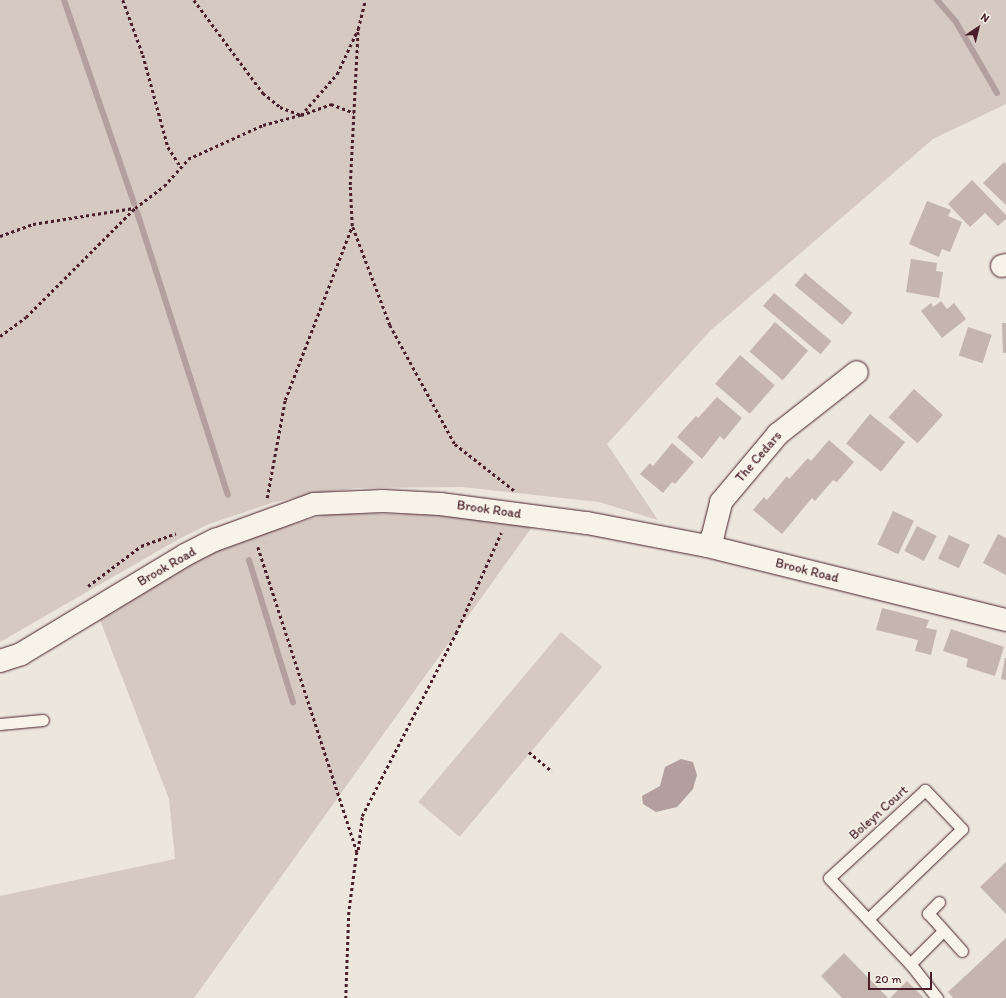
<!DOCTYPE html>
<html>
<head>
<meta charset="utf-8">
<style>
	body { margin:0 }
	#map { position:relative; width:1006px; height:998px; overflow:hidden; background:#ece6dd; font-family:Itim,sans-serif }
	div>[style] { position:absolute }
	[style*='--x'] { left:calc(var(--x)*1px); top:calc(var(--y)*1px); width:calc(var(--w)*1px); rotate:calc(var(--a)*1deg) }
	.green>* { inset:0; background:#d5c9c2; transform-origin:0 0 }
	.water>* { inset:0; background:#b39f9d }
	.stream>* { height:6px; margin:-3px; padding:0 3px; transform-origin:3px; border-radius:3px; background:#b39f9d }
	.building>* { inset:0; background:#c4b5b0; transform-origin:0 0 }
	.path>* { height:2.5px; margin-top:-1.25px; transform-origin:0; background:repeating-linear-gradient(90deg,#4a1f2b 0 3px,transparent 0 6px) }
	.roads { filter:drop-shadow(0 0 1px #4a1f2b) drop-shadow(0 0 1px #4a1f2b) }
	.service>* { height:11px; margin:-5.5px; padding:0 5.5px; transform-origin:5.5px; border-radius:5.5px; background:#f7f3e8 }
	.minor>* { height:22px; margin:-11px; padding:0 11px; transform-origin:11px; border-radius:11px; background:#f7f3e8 }
	.tertiary>* { height:22px; margin:-11px; padding:0 11px; transform-origin:11px; border-radius:11px; background:#f7f3e8 }
	span { translate:-50% -50%; white-space:nowrap; text-align:center; line-height:1.15; -webkit-text-stroke:3px #f7f3e8; paint-order:stroke }
	.street-label { font-size:13px; color:#4a1f2b }
	.north { position:absolute; left:958px; top:8px; width:40px; height:40px; -webkit-text-stroke:3px #f7f3e8; paint-order:stroke; rotate:35deg; font-size:11px; font-weight:700; line-height:16px; text-align:center; color:#4a1f2b }
	.north::after { content:''; display:block; margin:auto; width:14px; height:18px; background:#4a1f2b; clip-path:polygon(50% 0,100% 100%,50% 72%,0 100%) }
	.scale { position:absolute; left:868px; top:972px; width:64px; height:18px; box-sizing:border-box; border:2px solid #4a1f2b; border-top:0; padding-left:5px; font-size:12px; line-height:14px; white-space:nowrap; color:#4a1f2b; -webkit-text-stroke:3px #f7f3e8; paint-order:stroke }
</style>
</head>
<body>
<div id="map">
	<div class="green">
		<i style="clip-path:polygon(0 0,1006px 0,1006px 104px,933px 139px,710px 331px,607px 444px,658px 520px,599px 502px,462px 487px,356px 488px,313px 494px,275px 502px,209px 524px,177px 540px,0 642px)"></i>
		<i style="clip-path:polygon(332px 513px,445px 515px,532px 527px,194px 998px,0 998px,0 896px,175px 859px,169px 799px,100px 620px,185px 566px,217px 549px,266px 532px)"></i>
		<i style="left:561px;top:632px;width:54px;height:222px;rotate:40deg"></i>
	</div>
	<div class="water">
		<i style="clip-path:polygon(681px 759px,693px 762px,697px 775px,693px 789px,677px 807px,656px 812px,643px 804px,642px 796px,660px 786px,665px 767px)"></i>
	</div>
	<div class="stream">
		<i style="--x:64;--y:0;--w:215;--a:71"></i>
		<i style="--x:937;--y:0;--w:29;--a:49"></i>
		<i style="--x:956;--y:22;--w:82;--a:60"></i>
		<i style="--x:137;--y:212;--w:297;--a:72.2"></i>
		<i style="--x:249;--y:560;--w:149;--a:72.8"></i>
	</div>
	<div class="building">
		<i style="clip-path:polygon(1004px 162px,1006px 164px,1006px 205px,983px 183px)"></i>
		<i style="clip-path:polygon(972px 180px,1006px 215px,1006px 219px,998px 226px,985px 213px,970px 227px,948px 204px)"></i>
		<i style="clip-path:polygon(927px 201px,951px 210px,948px 216px,962px 222px,950px 252px,942px 249px,939px 257px,909px 244px)"></i>
		<i style="clip-path:polygon(911px 259px,937px 263px,936px 271px,943px 272px,939px 298px,906px 292px)"></i>
		<i style="left:805px;top:273px;width:62px;height:16px;rotate:40deg"></i>
		<i style="left:774px;top:293px;width:75px;height:17px;rotate:40deg"></i>
		<i style="clip-path:polygon(941px 301px,947px 309px,954px 303px,966px 319px,942px 338px,921px 311px,931px 303px,933px 307px)"></i>
		<i style="left:775px;top:322px;width:44px;height:39px;rotate:41deg"></i>
		<i style="clip-path:polygon(1002px 323px,1006px 323px,1006px 353px,1003px 353px)"></i>
		<i style="left:968px;top:327px;width:25px;height:30px;rotate:18deg"></i>
		<i style="left:740px;top:355px;width:46px;height:38px;rotate:41deg"></i>
		<i style="left:914px;top:389px;width:39px;height:38px;rotate:42deg"></i>
		<i style="clip-path:polygon(717px 397px,742px 418px,724px 440px,720px 436px,702px 459px,677px 437px,696px 416px,698px 418px)"></i>
		<i style="left:870px;top:414px;width:45px;height:38px;rotate:39deg"></i>
		<i style="clip-path:polygon(829px 440px,854px 462px,837px 482px,833px 480px,815px 501px,812px 498px,782px 534px,753px 510px,764px 497px,767px 500px,787px 476px,789px 479px,808px 458px,811px 461px)"></i>
		<i style="clip-path:polygon(672px 443px,694px 462px,675px 484px,672px 482px,663px 493px,640px 474px,650px 463px,653px 466px)"></i>
		<i style="left:893px;top:511px;width:23px;height:37px;rotate:25deg"></i>
		<i style="left:917px;top:526px;width:22px;height:28px;rotate:27deg"></i>
		<i style="clip-path:polygon(998px 534px,1006px 538px,1006px 575px,983px 563px)"></i>
		<i style="left:949px;top:535px;width:23px;height:26px;rotate:25deg"></i>
		<i style="clip-path:polygon(882px 608px,929px 620px,926px 628px,937px 630px,931px 655px,915px 651px,918px 640px,876px 630px)"></i>
		<i style="clip-path:polygon(951px 629px,1004px 647px,995px 676px,966px 667px,968px 659px,943px 651px)"></i>
		<i style="clip-path:polygon(1005px 658px,1006px 658px,1006px 680px,1001px 679px)"></i>
		<i style="clip-path:polygon(1006px 862px,1006px 914px,980px 887px)"></i>
		<i style="clip-path:polygon(1006px 938px,1006px 998px,953px 998px,948px 992px)"></i>
		<i style="clip-path:polygon(844px 953px,888px 998px,842px 998px,821px 976px)"></i>
		<i style="clip-path:polygon(907px 981px,924px 998px,890px 998px)"></i>
	</div>
	<div class="path">
		<i style="--x:123;--y:0;--w:59;--a:70"></i>
		<i style="--x:143;--y:55;--w:95;--a:74.8"></i>
		<i style="--x:168;--y:147;--w:24;--a:57"></i>
		<i style="--x:194;--y:0;--w:116;--a:53.4"></i>
		<i style="--x:263;--y:93;--w:22;--a:39"></i>
		<i style="--x:280;--y:107;--w:22;--a:21"></i>
		<i style="--x:301;--y:115;--w:32;--a:-20"></i>
		<i style="--x:331;--y:104;--w:25;--a:21"></i>
		<i style="--x:353;--y:227;--w:105;--a:69.3"></i>
		<i style="--x:390;--y:325;--w:136;--a:61.4"></i>
		<i style="--x:455;--y:444;--w:76;--a:38.1"></i>
		<i style="--x:0;--y:236;--w:35;--a:-20"></i>
		<i style="--x:33;--y:224;--w:102;--a:-9"></i>
		<i style="--x:0;--y:336;--w:32;--a:-36"></i>
		<i style="--x:26;--y:317;--w:154;--a:-45"></i>
		<i style="--x:135;--y:208;--w:36;--a:-37"></i>
		<i style="--x:164;--y:186;--w:36;--a:-48"></i>
		<i style="--x:188;--y:159;--w:82;--a:-24.4"></i>
		<i style="--x:263;--y:125;--w:39;--a:-15"></i>
		<i style="--x:301;--y:115;--w:55;--a:-48.7"></i>
		<i style="--x:337;--y:74;--w:50;--a:-65"></i>
		<i style="--x:358;--y:29;--w:30;--a:-76"></i>
		<i style="--x:267;--y:498;--w:100;--a:-79.6"></i>
		<i style="--x:285;--y:400;--w:186;--a:-68.9"></i>
		<i style="--x:352;--y:226;--w:41;--a:-92.8"></i>
		<i style="--x:350;--y:185;--w:156;--a:-87.1"></i>
		<i style="--x:258;--y:547;--w:321;--a:72"></i>
		<i style="--x:357;--y:852;--w:61;--a:97.6"></i>
		<i style="--x:349;--y:912;--w:86;--a:92"></i>
		<i style="--x:88;--y:586;--w:66;--a:-37"></i>
		<i style="--x:141;--y:546;--w:37;--a:-20"></i>
		<i style="--x:529;--y:752;--w:30;--a:40"></i>
		<i style="--x:358;--y:850;--w:34;--a:-83"></i>
		<i style="--x:362;--y:816;--w:206;--a:-62.8"></i>
		<i style="--x:456;--y:633;--w:110;--a:-65.8"></i>
	</div>
	<div class="roads">
		<div class="service">
			<i style="--x:0;--y:724;--w:43;--a:-5.3"></i>
			<i style="--x:939;--y:902;--w:16;--a:135"></i>
			<i style="--x:928;--y:913;--w:51;--a:48.2"></i>
			<i style="--x:868;--y:919;--w:130;--a:-43.8"></i>
			<i style="--x:962;--y:829;--w:54;--a:-133.5"></i>
			<i style="--x:925;--y:790;--w:130;--a:137.5"></i>
			<i style="--x:829;--y:878;--w:121;--a:46.7"></i>
			<i style="--x:912;--y:966;--w:41;--a:52"></i>
			<i style="--x:910;--y:964;--w:47;--a:-45"></i>
		</div>
		<div class="minor">
			<i style="--x:1002;--y:266;--w:4;--a:-14"></i>
			<i style="--x:707;--y:546;--w:13;--a:-61"></i>
			<i style="--x:713;--y:535;--w:34;--a:-76"></i>
			<i style="--x:721;--y:502;--w:89;--a:-50"></i>
			<i style="--x:778;--y:434;--w:100;--a:-38.1"></i>
		</div>
		<div class="tertiary">
			<i style="--x:0;--y:661;--w:22;--a:-18"></i>
			<i style="--x:21;--y:654;--w:192;--a:-31.1"></i>
			<i style="--x:185;--y:555;--w:34;--a:-27"></i>
			<i style="--x:215;--y:540;--w:105;--a:-20"></i>
			<i style="--x:314;--y:504;--w:69;--a:-2.5"></i>
			<i style="--x:383;--y:501;--w:57;--a:3"></i>
			<i style="--x:440;--y:504;--w:148;--a:7.4"></i>
			<i style="--x:587;--y:523;--w:122;--a:10.9"></i>
			<i style="--x:707;--y:546;--w:308;--a:13.9"></i>
		</div>
	</div>
	<div class="street-label">
		<span style="left:759px;top:457px;rotate:-49deg">The Cedars</span>
		<span style="left:489px;top:510px;rotate:8deg">Brook Road</span>
		<span style="left:167px;top:567px;rotate:-30deg">Brook Road</span>
		<span style="left:807px;top:571px;rotate:14deg">Brook Road</span>
		<span style="left:879px;top:813px;rotate:-42deg">Boleyn Court</span>
	</div>
	<div class="north">N</div>
	<div class="scale">20 m</div>
</div>
</body>
</html>
